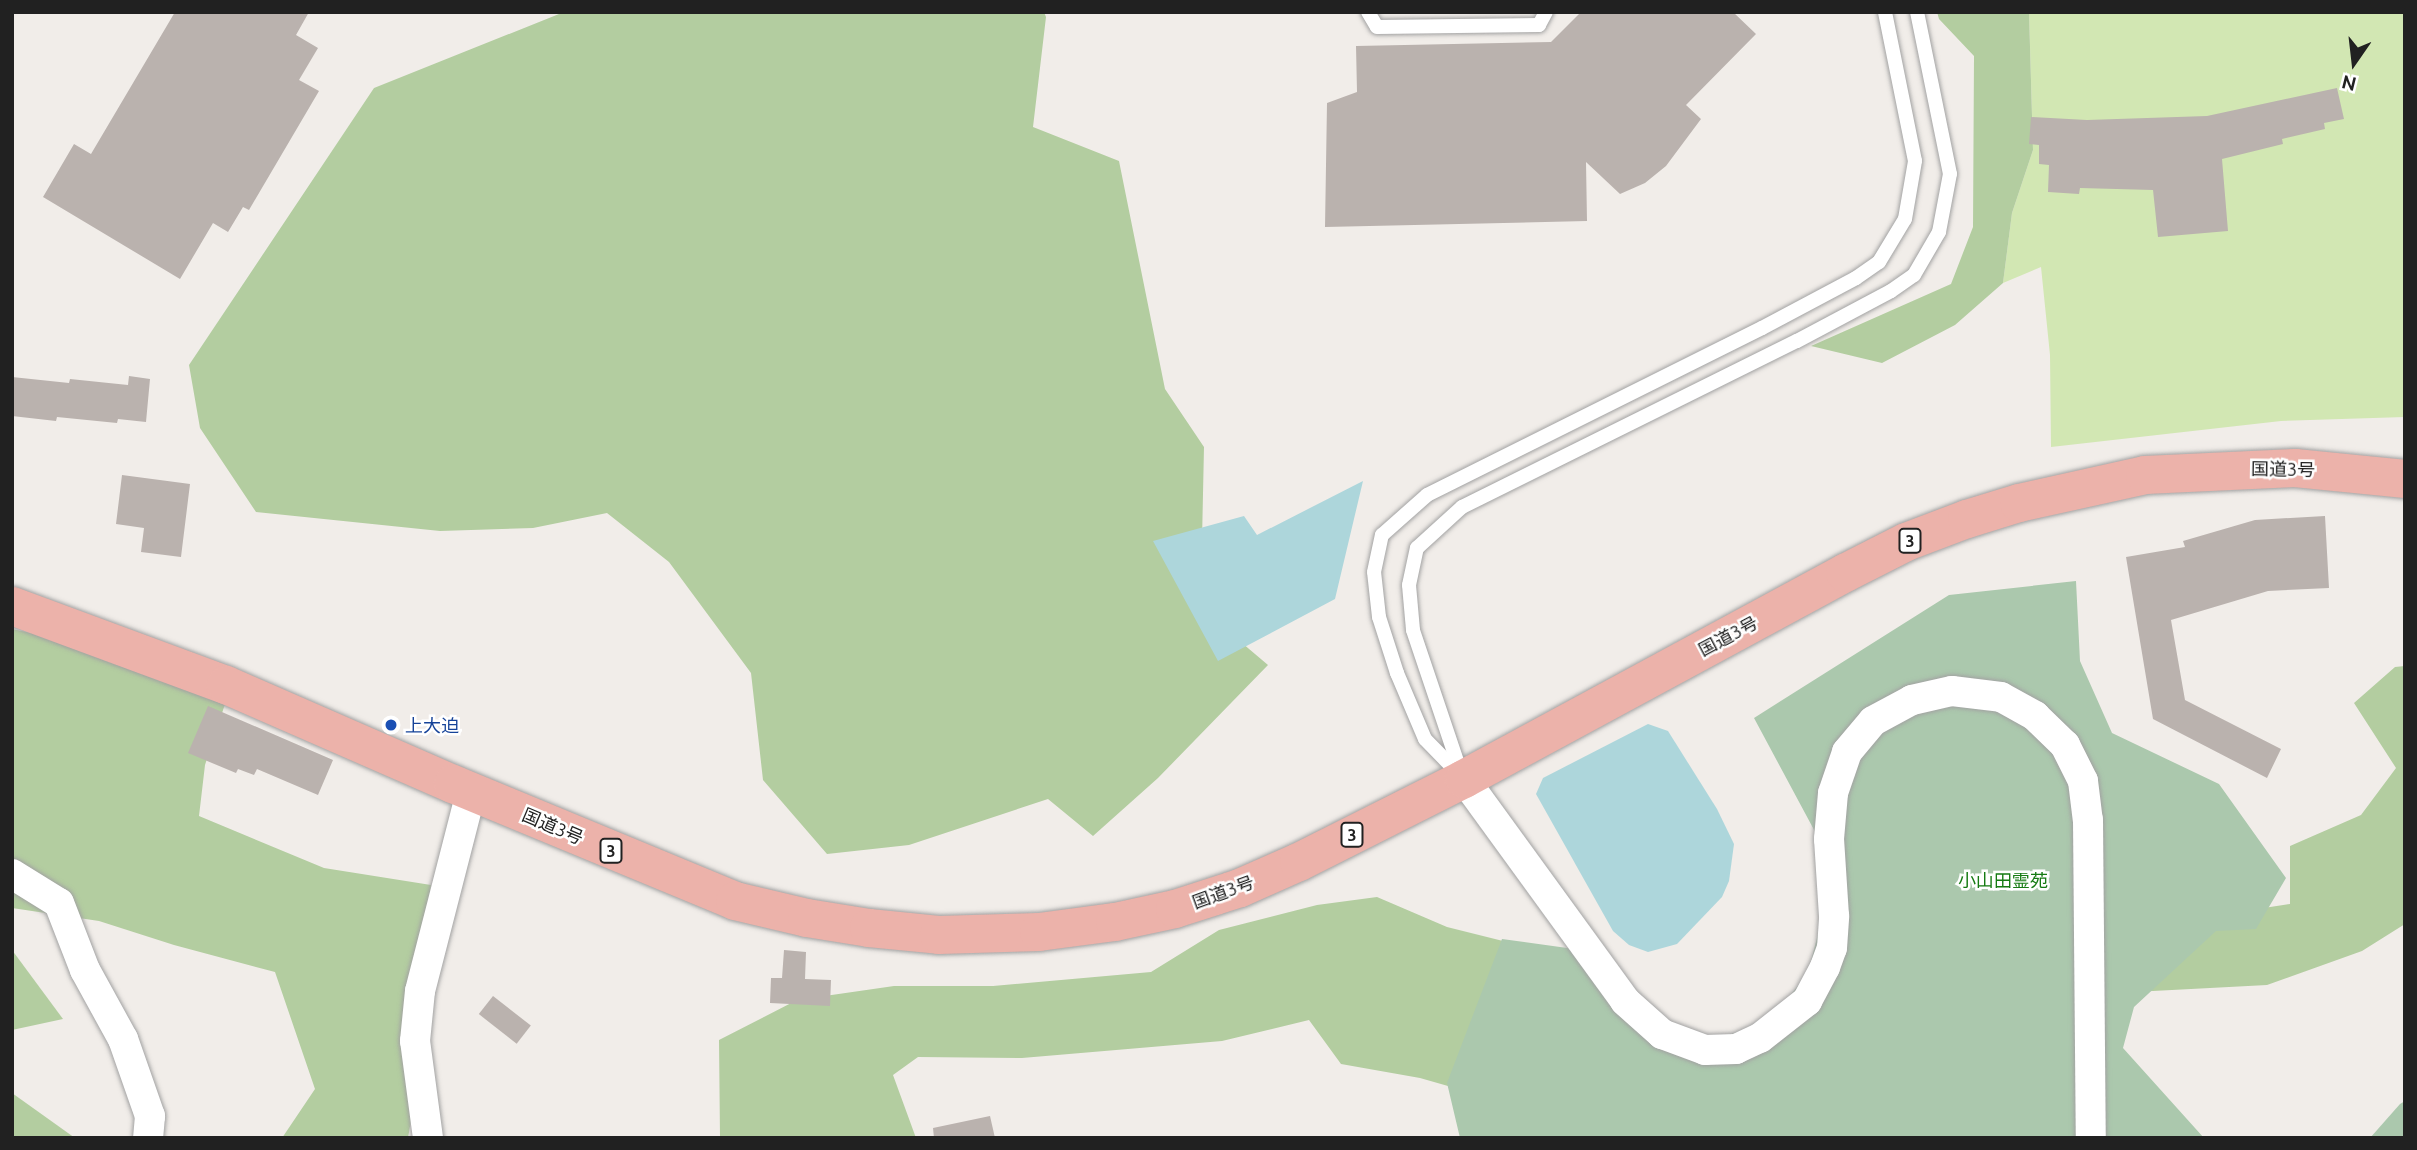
<!DOCTYPE html>
<html>
<head>
<meta charset="utf-8">
<style>
	body { margin:0 }
	#map { position:relative; width:2417px; height:1150px; overflow:hidden; background:#f1ede9; font-family:Ubuntu,"Noto Sans JP",sans-serif }
	div>[style] { position:absolute }
	[style*='--x'] { left:calc(var(--x)*1px); top:calc(var(--y)*1px); width:calc(var(--w)*1px); rotate:calc(var(--a)*1deg) }
	.grass>* { inset:0; background:#d2e7b3 }
	.forest>* { inset:0; background:#b3cda0 }
	.cemetery>* { inset:0; background:#abc8ad }
	.water>* { inset:0; background:#add6db }
	.building>* { inset:0; background:#bab2ae; transform-origin:0 0 }
	.roads { filter:drop-shadow(0 0 2px #a2a2a2) drop-shadow(0 0 2px #a2a2a2) }
	.service>* { height:14px; margin:-7px; padding:0 7px; transform-origin:7px; border-radius:7px; background:#fff }
	.minor>* { height:30px; margin:-15px; padding:0 15px; transform-origin:15px; border-radius:15px; background:#fff }
	.trunk>* { height:38px; margin:-19px; padding:0 19px; transform-origin:19px; border-radius:19px; background:#ecb2aa }
	.dots>* { width:19px; height:19px; translate:-50% -50%; box-sizing:border-box; border:4px solid #fff; border-radius:50% }
	span { translate:-50% -50%; white-space:nowrap; text-align:center; line-height:1.15; -webkit-text-stroke:5px #fff; paint-order:stroke }
	.shield-label span { padding:2px 5px; background:#fff; border:2px solid; border-radius:5px; -webkit-text-stroke-width:0 }
	.shield-label { font-size:16px; color:#212121; font-weight:700 }
	.street-label { font-size:18px; color:#212121 }
	.transit-label { font-size:18px; color:#164399 }
	.left { translate:0 -50%; text-align:left }
	.park-label { font-size:18px; color:#167b13 }
	.frame { position:absolute; inset:0; border:14px solid #212121; pointer-events:none }
	.north { position:absolute; left:2319px; top:28px; width:70px; height:70px; -webkit-text-stroke:5px #fff; paint-order:stroke; rotate:194deg; font-size:19px; font-weight:700; line-height:28px; text-align:center; color:#212121 }
	.north::after { content:''; display:block; margin:auto; width:24px; height:32px; background:#212121; clip-path:polygon(50% 0,100% 100%,50% 72%,0 100%) }
</style>
</head>
<body>
<div id="map">
	<div class="grass">
		<i style="clip-path:polygon(2029px 12px,2405px 12px,2405px 417px,2281px 421px,2051px 447px,2050px 355px,2041px 267px,2003px 283px,2012px 213px,2033px 150px)"></i>
	</div>
	<div class="forest">
		<i style="clip-path:polygon(564px 12px,1044px 12px,1046px 17px,1033px 127px,1119px 161px,1165px 389px,1204px 447px,1202px 541px,1216px 621px,1268px 665px,1158px 778px,1093px 836px,1048px 799px,909px 845px,827px 854px,763px 780px,751px 673px,669px 562px,607px 513px,533px 528px,440px 531px,256px 512px,200px 428px,189px 365px,374px 88px)"></i>
		<i style="clip-path:polygon(1937px 12px,2029px 12px,2033px 150px,2012px 213px,2003px 283px,1955px 325px,1882px 363px,1811px 346px,1951px 284px,1973px 227px,1974px 56px,1939px 19px)"></i>
		<i style="clip-path:polygon(12px 629px,91px 645px,225px 704px,205px 765px,199px 816px,324px 868px,431px 885px,414px 1007px,415px 1097px,408px 1138px,282px 1138px,315px 1089px,275px 972px,174px 945px,99px 921px,12px 908px)"></i>
		<i style="clip-path:polygon(2405px 666px,2405px 924px,2362px 951px,2267px 985px,2134px 992px,2160px 924px,2290px 904px,2290px 846px,2361px 815px,2396px 768px,2354px 703px,2395px 667px)"></i>
		<i style="clip-path:polygon(1377px 897px,1447px 927px,1583px 961px,1483px 1096px,1420px 1078px,1341px 1064px,1309px 1020px,1222px 1041px,1022px 1058px,918px 1057px,893px 1075px,916px 1138px,720px 1138px,719px 1040px,797px 1000px,894px 986px,993px 986px,1151px 972px,1219px 930px,1317px 905px)"></i>
		<i style="clip-path:polygon(12px 950px,63px 1019px,12px 1030px)"></i>
		<i style="clip-path:polygon(12px 1093px,75px 1138px,12px 1138px)"></i>
	</div>
	<div class="cemetery">
		<i style="clip-path:polygon(2076px 581px,2080px 661px,2112px 733px,2219px 784px,2286px 878px,2256px 929px,2216px 931px,2134px 1007px,2123px 1048px,2204px 1138px,1460px 1138px,1447px 1083px,1502px 939px,1596px 952px,1662px 1018px,1693px 1034px,1719px 1038px,1747px 1029px,1785px 1002px,1808px 973px,1820px 926px,1820px 841px,1754px 718px,1949px 595px)"></i>
		<i style="clip-path:polygon(2405px 1101px,2405px 1138px,2370px 1138px,2400px 1104px)"></i>
	</div>
	<div class="water">
		<i style="clip-path:polygon(1363px 481px,1335px 599px,1218px 661px,1153px 541px,1244px 516px,1257px 535px)"></i>
		<i style="clip-path:polygon(1648px 724px,1668px 731px,1717px 809px,1734px 844px,1729px 881px,1722px 897px,1677px 944px,1648px 952px,1629px 945px,1613px 931px,1536px 794px,1543px 778px)"></i>
	</div>
	<div class="building">
		<i style="clip-path:polygon(175px 12px,309px 12px,296px 35px,318px 48px,299px 80px,319px 91px,249px 210px,243px 207px,228px 232px,213px 223px,180px 279px,43px 197px,74px 144px,91px 154px)"></i>
		<i style="clip-path:polygon(1581px 12px,1733px 12px,1756px 34px,1686px 105px,1701px 119px,1666px 166px,1645px 183px,1620px 194px,1586px 162px,1587px 221px,1325px 227px,1327px 103px,1357px 92px,1356px 46px,1551px 42px)"></i>
		<i style="clip-path:polygon(2337px 88px,2344px 119px,2324px 123px,2325px 129px,2282px 139px,2283px 144px,2222px 159px,2228px 231px,2158px 237px,2153px 190px,2080px 188px,2079px 194px,2048px 192px,2049px 165px,2039px 164px,2039px 145px,2029px 144px,2031px 117px,2087px 120px,2207px 116px)"></i>
		<i style="clip-path:polygon(129px 376px,150px 379px,146px 422px,118px 419px,117px 423px,57px 417px,56px 421px,12px 416px,12px 377px,69px 383px,70px 379px,128px 385px)"></i>
		<i style="clip-path:polygon(122px 475px,190px 484px,181px 557px,141px 552px,144px 528px,116px 524px)"></i>
		<i style="clip-path:polygon(2325px 516px,2329px 588px,2268px 591px,2171px 620px,2185px 700px,2281px 749px,2267px 778px,2153px 719px,2126px 557px,2185px 547px,2183px 541px,2255px 520px)"></i>
		<i style="clip-path:polygon(208px 706px,333px 760px,318px 795px,257px 769px,254px 775px,238px 769px,236px 773px,188px 753px)"></i>
		<i style="clip-path:polygon(784px 950px,806px 952px,805px 979px,831px 980px,830px 1006px,770px 1003px,771px 978px,782px 978px)"></i>
		<i style="left:493px;top:996px;width:48px;height:23px;rotate:38deg"></i>
		<i style="clip-path:polygon(990px 1116px,995px 1138px,934px 1138px,933px 1128px)"></i>
	</div>
	<div class="roads">
		<div class="service">
			<i style="--x:1368;--y:12;--w:17;--a:59"></i>
			<i style="--x:1377;--y:27;--w:162;--a:-0.7"></i>
			<i style="--x:1539;--y:25;--w:15;--a:-62"></i>
			<i style="--x:1461;--y:773;--w:151;--a:-108.6"></i>
			<i style="--x:1413;--y:630;--w:45;--a:-95.1"></i>
			<i style="--x:1409;--y:585;--w:38;--a:-78"></i>
			<i style="--x:1417;--y:548;--w:61;--a:-42.3"></i>
			<i style="--x:1462;--y:507;--w:374;--a:-26.4"></i>
			<i style="--x:1797;--y:341;--w:106;--a:-28"></i>
			<i style="--x:1891;--y:291;--w:28;--a:-35"></i>
			<i style="--x:1914;--y:275;--w:50;--a:-59.8"></i>
			<i style="--x:1939;--y:232;--w:59;--a:-79.3"></i>
			<i style="--x:1950;--y:174;--w:165;--a:-101.5"></i>
			<i style="--x:1463;--y:778;--w:54;--a:-134.3"></i>
			<i style="--x:1425;--y:739;--w:72;--a:-113"></i>
			<i style="--x:1397;--y:673;--w:59;--a:-107.8"></i>
			<i style="--x:1379;--y:617;--w:45;--a:-96.3"></i>
			<i style="--x:1374;--y:572;--w:38;--a:-78"></i>
			<i style="--x:1382;--y:535;--w:60;--a:-41.6"></i>
			<i style="--x:1427;--y:495;--w:374;--a:-26.5"></i>
			<i style="--x:1762;--y:328;--w:106;--a:-28"></i>
			<i style="--x:1856;--y:278;--w:28;--a:-35"></i>
			<i style="--x:1879;--y:262;--w:50;--a:-58.8"></i>
			<i style="--x:1905;--y:219;--w:59;--a:-80.2"></i>
			<i style="--x:1915;--y:161;--w:152;--a:-101.4"></i>
		</div>
		<div class="minor">
			<i style="--x:1464;--y:779;--w:274;--a:54"></i>
			<i style="--x:1625;--y:1001;--w:50;--a:41.7"></i>
			<i style="--x:1662;--y:1034;--w:46;--a:20.4"></i>
			<i style="--x:1705;--y:1050;--w:31;--a:-2"></i>
			<i style="--x:1736;--y:1049;--w:26;--a:-25"></i>
			<i style="--x:1760;--y:1038;--w:60;--a:-38.2"></i>
			<i style="--x:1807;--y:1001;--w:38;--a:-62"></i>
			<i style="--x:1825;--y:967;--w:20;--a:-70"></i>
			<i style="--x:1832;--y:948;--w:32;--a:-86"></i>
			<i style="--x:1834;--y:916;--w:77;--a:-93.7"></i>
			<i style="--x:1829;--y:839;--w:46;--a:-85"></i>
			<i style="--x:1833;--y:793;--w:43;--a:-71.1"></i>
			<i style="--x:1847;--y:752;--w:40;--a:-50"></i>
			<i style="--x:1873;--y:721;--w:44;--a:-28.3"></i>
			<i style="--x:1912;--y:700;--w:41;--a:-12.7"></i>
			<i style="--x:1952;--y:691;--w:49;--a:7"></i>
			<i style="--x:2001;--y:697;--w:39;--a:29"></i>
			<i style="--x:2035;--y:716;--w:42;--a:44"></i>
			<i style="--x:2065;--y:745;--w:40;--a:63.4"></i>
			<i style="--x:2083;--y:781;--w:39;--a:83"></i>
			<i style="--x:2088;--y:820;--w:318;--a:89.5"></i>
			<i style="--x:12;--y:874;--w:55;--a:31.7"></i>
			<i style="--x:59;--y:903;--w:72;--a:68.8"></i>
			<i style="--x:85;--y:970;--w:79;--a:61.2"></i>
			<i style="--x:123;--y:1039;--w:82;--a:70.7"></i>
			<i style="--x:150;--y:1116;--w:22;--a:95"></i>
			<i style="--x:428;--y:1138;--w:98;--a:-97.6"></i>
			<i style="--x:415;--y:1041;--w:50;--a:-84.3"></i>
			<i style="--x:420;--y:991;--w:205;--a:-75.6"></i>
		</div>
		<div class="trunk">
			<i style="--x:12;--y:606;--w:228;--a:20.3"></i>
			<i style="--x:226;--y:685;--w:248;--a:23.6"></i>
			<i style="--x:453;--y:784;--w:305;--a:22.5"></i>
			<i style="--x:735;--y:901;--w:74;--a:13.3"></i>
			<i style="--x:807;--y:918;--w:63;--a:9.2"></i>
			<i style="--x:869;--y:928;--w:70;--a:5.7"></i>
			<i style="--x:939;--y:935;--w:100;--a:-1.7"></i>
			<i style="--x:1039;--y:932;--w:77;--a:-7.5"></i>
			<i style="--x:1115;--y:922;--w:61;--a:-12.2"></i>
			<i style="--x:1175;--y:909;--w:68;--a:-17.9"></i>
			<i style="--x:1240;--y:888;--w:64;--a:-23.8"></i>
			<i style="--x:1299;--y:862;--w:185;--a:-26.7"></i>
			<i style="--x:1464;--y:779;--w:433;--a:-28.4"></i>
			<i style="--x:1845;--y:573;--w:68;--a:-26.9"></i>
			<i style="--x:1906;--y:542;--w:65;--a:-20.7"></i>
			<i style="--x:1967;--y:519;--w:54;--a:-17.1"></i>
			<i style="--x:2019;--y:503;--w:129;--a:-12.5"></i>
			<i style="--x:2145;--y:475;--w:150;--a:-2.7"></i>
			<i style="--x:2295;--y:468;--w:111;--a:5.7"></i>
		</div>
	</div>
	<div class="dots">
		<i style="left:391px;top:725px;background:#1a4fb4"></i>
	</div>
	<div class="shield-label">
		<span style="left:1910px;top:541px">3</span>
		<span style="left:1352px;top:835px">3</span>
		<span style="left:611px;top:851px">3</span>
	</div>
	<div class="street-label">
		<span style="left:2283px;top:469px;rotate:1deg">国道3号</span>
		<span style="left:1728px;top:636px;rotate:-28deg">国道3号</span>
		<span style="left:553px;top:826px;rotate:23deg">国道3号</span>
		<span style="left:1223px;top:892px;rotate:-20deg">国道3号</span>
	</div>
	<div class="transit-label">
		<span class="left" style="left:405px;top:725px">上大迫</span>
	</div>
	<div class="park-label">
		<span style="left:2003px;top:880px">小山田霊苑</span>
	</div>
	<div class="frame"></div>
	<div class="north">N</div>
</div>
</body>
</html>
